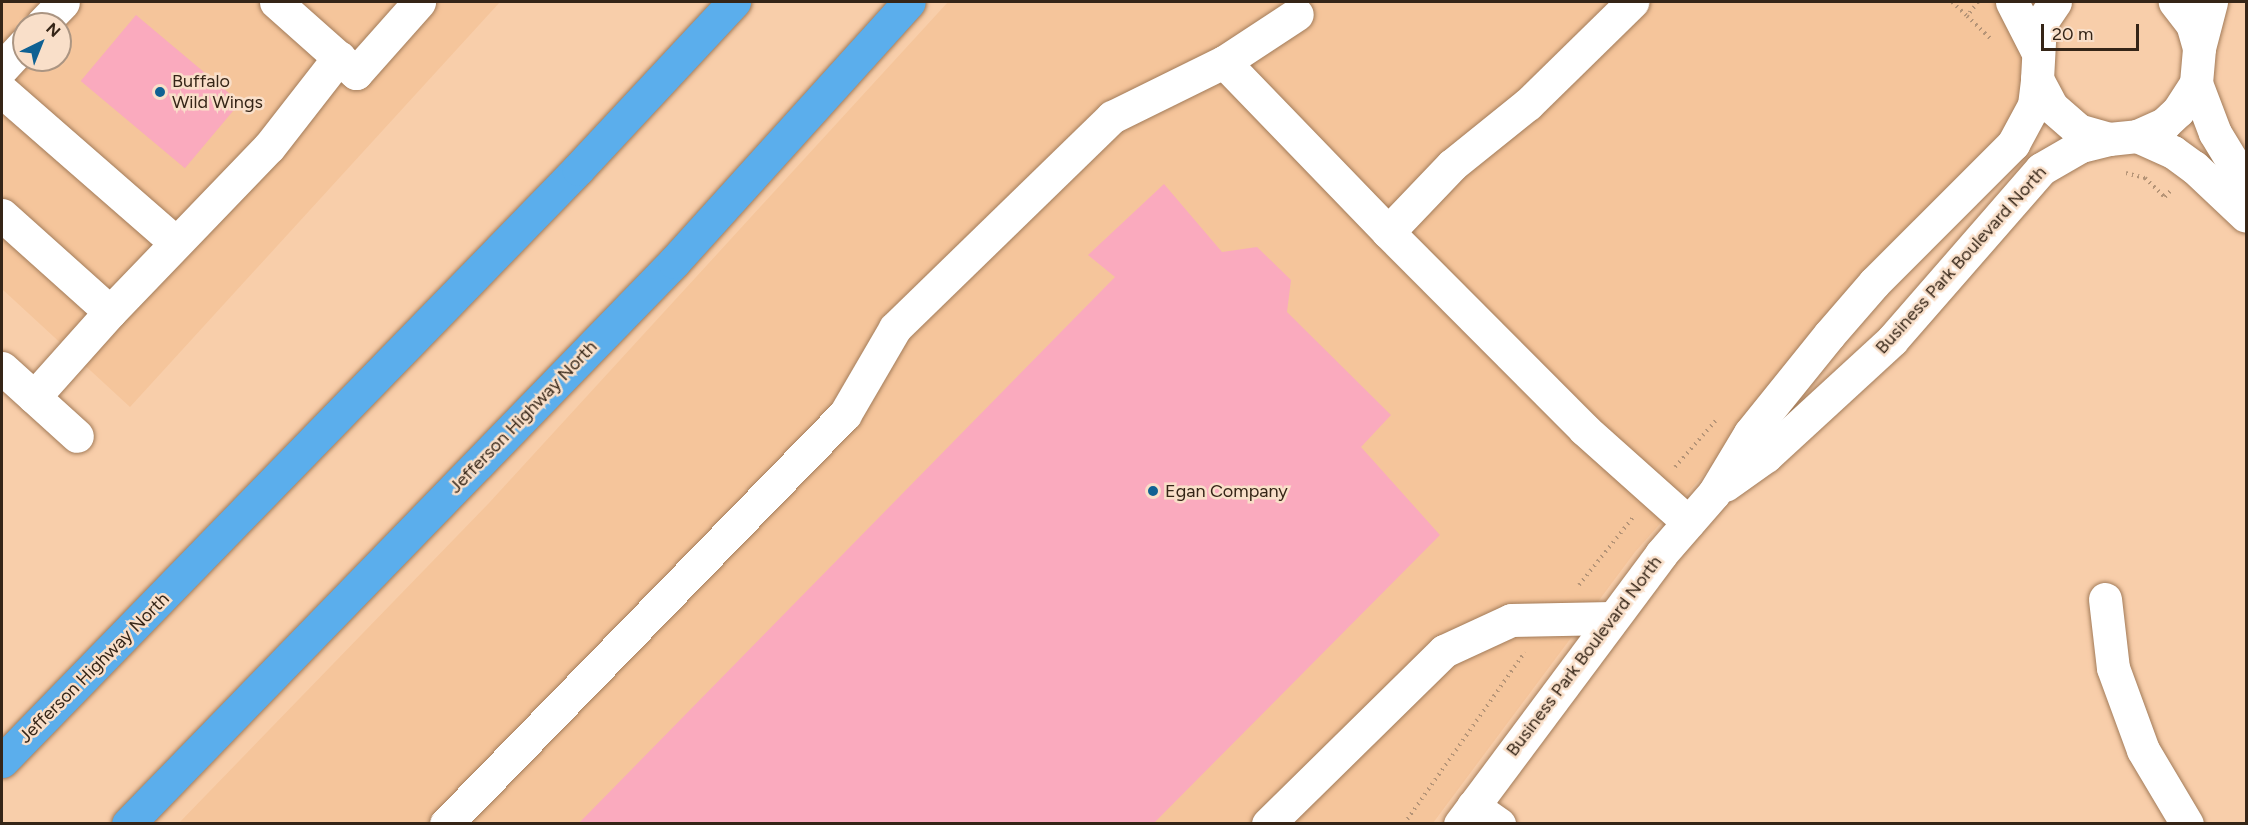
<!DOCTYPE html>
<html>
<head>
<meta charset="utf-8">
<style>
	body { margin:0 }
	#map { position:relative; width:2248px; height:825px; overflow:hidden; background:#f8ceaa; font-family:Figtree,sans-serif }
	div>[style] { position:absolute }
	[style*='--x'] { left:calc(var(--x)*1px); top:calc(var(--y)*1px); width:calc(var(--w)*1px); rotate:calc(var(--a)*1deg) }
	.built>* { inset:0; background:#f5c59b }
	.building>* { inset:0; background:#faaabe; transform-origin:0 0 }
	.path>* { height:4px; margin-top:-2px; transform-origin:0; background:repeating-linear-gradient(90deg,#b59477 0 1.5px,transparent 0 6px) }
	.roads { filter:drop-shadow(0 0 2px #a27b59) drop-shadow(0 0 2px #a27b59) }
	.minor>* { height:33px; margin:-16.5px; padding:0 16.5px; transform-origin:16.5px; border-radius:16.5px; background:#fff }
	.highway>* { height:33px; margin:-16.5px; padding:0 16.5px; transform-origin:16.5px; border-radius:16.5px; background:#5baeec }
	.dots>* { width:16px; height:16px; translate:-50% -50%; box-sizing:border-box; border:3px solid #f9dfc9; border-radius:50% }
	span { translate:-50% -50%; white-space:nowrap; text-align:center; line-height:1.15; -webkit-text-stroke:5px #f9dfc9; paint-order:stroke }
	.poi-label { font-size:18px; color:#352517 }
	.left { translate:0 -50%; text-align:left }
	.street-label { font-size:18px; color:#352517 }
	.frame { position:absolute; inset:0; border:3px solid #352517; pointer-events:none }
	.north { position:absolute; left:12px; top:12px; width:60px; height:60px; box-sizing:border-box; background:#f9dfc9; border:2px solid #ab9582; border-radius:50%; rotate:43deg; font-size:16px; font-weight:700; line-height:24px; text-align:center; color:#352517 }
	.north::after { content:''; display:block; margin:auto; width:21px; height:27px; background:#0f6193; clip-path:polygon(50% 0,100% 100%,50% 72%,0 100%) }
	.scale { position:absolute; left:2041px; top:24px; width:98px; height:27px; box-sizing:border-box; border:3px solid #352517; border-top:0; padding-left:8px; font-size:18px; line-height:21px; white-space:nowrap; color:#352517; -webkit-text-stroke:4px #f9dfc9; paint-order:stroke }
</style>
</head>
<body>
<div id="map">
	<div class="built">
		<i style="clip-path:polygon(evenodd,2px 2px,500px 2px,130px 407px,2px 289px,2px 2px,24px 24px,60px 24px,60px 60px,24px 60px,24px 24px)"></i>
		<i style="clip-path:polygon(948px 2px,2001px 2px,2024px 56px,2022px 93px,2010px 129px,1635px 552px,1433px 823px,178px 824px,489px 503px)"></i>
	</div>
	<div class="building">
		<i style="left:136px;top:15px;width:136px;height:86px;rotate:40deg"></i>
		<i style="clip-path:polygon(1164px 184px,1222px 252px,1257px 247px,1291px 280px,1287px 312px,1391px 415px,1361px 447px,1440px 535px,1153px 824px,578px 824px,1115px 277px,1088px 255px)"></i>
	</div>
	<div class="path">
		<i style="--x:1952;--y:2;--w:21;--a:43"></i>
		<i style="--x:1978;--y:2;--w:18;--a:128"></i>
		<i style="--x:1967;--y:16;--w:35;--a:44"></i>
		<i style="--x:2126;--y:173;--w:20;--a:15"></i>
		<i style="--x:2145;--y:178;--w:28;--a:44"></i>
		<i style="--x:2165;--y:197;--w:9;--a:-49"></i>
		<i style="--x:1675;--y:467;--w:65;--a:-48.7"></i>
		<i style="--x:1579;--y:585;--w:88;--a:-51.4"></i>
		<i style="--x:1404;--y:824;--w:210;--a:-54.9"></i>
	</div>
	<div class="roads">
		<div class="minor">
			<i style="--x:276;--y:2;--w:107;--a:41.6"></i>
			<i style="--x:356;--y:73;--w:95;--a:-48.4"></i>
			<i style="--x:2012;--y:2;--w:53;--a:62.9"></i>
			<i style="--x:2055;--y:2;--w:27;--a:124"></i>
			<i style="--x:2040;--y:24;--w:55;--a:93.1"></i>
			<i style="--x:2037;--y:79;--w:32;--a:62"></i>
			<i style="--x:2052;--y:107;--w:35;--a:41"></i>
			<i style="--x:2078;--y:130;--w:32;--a:16"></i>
			<i style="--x:2109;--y:139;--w:28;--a:-6"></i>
			<i style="--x:2137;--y:136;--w:30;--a:-24"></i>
			<i style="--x:2164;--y:124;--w:19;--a:-43"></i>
			<i style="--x:2178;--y:111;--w:33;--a:-57"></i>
			<i style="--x:2196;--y:83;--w:35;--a:-85"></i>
			<i style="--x:2199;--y:48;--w:25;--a:-106"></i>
			<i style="--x:2192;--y:24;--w:28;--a:-128"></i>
			<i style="--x:42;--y:24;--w:30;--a:-46"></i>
			<i style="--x:2199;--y:48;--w:48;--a:-75.4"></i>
			<i style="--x:1224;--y:62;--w:236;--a:46"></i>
			<i style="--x:1388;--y:232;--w:93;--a:-46.3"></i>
			<i style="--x:1452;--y:165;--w:97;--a:-38.8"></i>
			<i style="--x:1528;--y:104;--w:146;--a:-44.4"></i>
			<i style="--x:2;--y:68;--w:33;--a:-47"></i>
			<i style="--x:2196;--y:83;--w:53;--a:69.2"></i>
			<i style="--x:2215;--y:133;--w:60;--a:58.7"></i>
			<i style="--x:2;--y:91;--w:230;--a:41.1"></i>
			<i style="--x:2137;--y:136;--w:39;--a:24"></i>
			<i style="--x:2173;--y:152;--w:26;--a:36"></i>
			<i style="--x:2194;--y:167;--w:71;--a:43.3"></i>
			<i style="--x:2;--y:215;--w:145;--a:41.9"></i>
			<i style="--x:110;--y:312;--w:229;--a:-46.1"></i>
			<i style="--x:269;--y:147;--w:114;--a:-52.1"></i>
			<i style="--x:1388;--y:232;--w:278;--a:45.1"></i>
			<i style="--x:1584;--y:429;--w:140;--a:41.8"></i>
			<i style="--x:2;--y:368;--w:101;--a:42.2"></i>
			<i style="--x:34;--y:397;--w:114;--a:-48.2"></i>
			<i style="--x:1725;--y:485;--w:50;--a:-35.3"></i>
			<i style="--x:1766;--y:456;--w:171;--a:-42.6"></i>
			<i style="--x:1892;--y:340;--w:227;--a:-48.9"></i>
			<i style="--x:2041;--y:169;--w:46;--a:-29.9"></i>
			<i style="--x:2081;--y:146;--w:29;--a:-14"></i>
			<i style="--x:2105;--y:599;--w:69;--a:83.4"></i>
			<i style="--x:2113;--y:668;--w:87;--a:69.9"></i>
			<i style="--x:2143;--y:750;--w:86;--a:59.3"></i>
			<i style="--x:1473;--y:806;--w:32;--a:35"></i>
			<i style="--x:446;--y:824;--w:572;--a:-45.78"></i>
			<i style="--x:845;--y:414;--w:99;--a:-59.8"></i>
			<i style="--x:895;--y:328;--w:303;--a:-44.2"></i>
			<i style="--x:1112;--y:117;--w:125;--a:-26.2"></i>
			<i style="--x:1224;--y:62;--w:87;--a:-33.3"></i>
			<i style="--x:1268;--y:824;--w:247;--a:-44.5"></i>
			<i style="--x:1444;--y:651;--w:74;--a:-24.8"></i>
			<i style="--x:1511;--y:620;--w:101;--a:-1.1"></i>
			<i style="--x:1460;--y:824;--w:337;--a:-53.3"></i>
			<i style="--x:1661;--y:554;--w:81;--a:-49"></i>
			<i style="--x:1714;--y:493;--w:70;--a:-59"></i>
			<i style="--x:1750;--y:433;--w:126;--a:-51.1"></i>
			<i style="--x:1829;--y:335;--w:69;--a:-49.1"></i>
			<i style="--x:1874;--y:283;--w:197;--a:-45"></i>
			<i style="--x:2013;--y:144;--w:44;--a:-61.7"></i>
			<i style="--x:2034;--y:105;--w:26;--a:-83"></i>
		</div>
		<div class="highway">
			<i style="--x:2;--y:761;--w:826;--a:-45.78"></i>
			<i style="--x:578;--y:169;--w:229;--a:-47"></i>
			<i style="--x:128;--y:824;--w:784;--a:-45.83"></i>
			<i style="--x:674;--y:262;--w:350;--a:-47.9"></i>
		</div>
	</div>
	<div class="dots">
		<i style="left:160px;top:92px;background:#0f6193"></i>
		<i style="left:1153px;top:491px;background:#0f6193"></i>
	</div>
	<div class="poi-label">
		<span class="left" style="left:172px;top:92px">Buffalo<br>Wild Wings</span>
		<span class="left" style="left:1165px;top:491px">Egan Company</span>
	</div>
	<div class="street-label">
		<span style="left:1961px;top:260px;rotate:-48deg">Business Park Boulevard North</span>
		<span style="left:523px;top:417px;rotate:-46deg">Jefferson Highway North</span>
		<span style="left:1584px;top:656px;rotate:-53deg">Business Park Boulevard North</span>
		<span style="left:94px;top:668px;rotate:-45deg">Jefferson Highway North</span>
	</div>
	<div class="frame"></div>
	<div class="north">N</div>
	<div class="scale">20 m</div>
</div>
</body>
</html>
